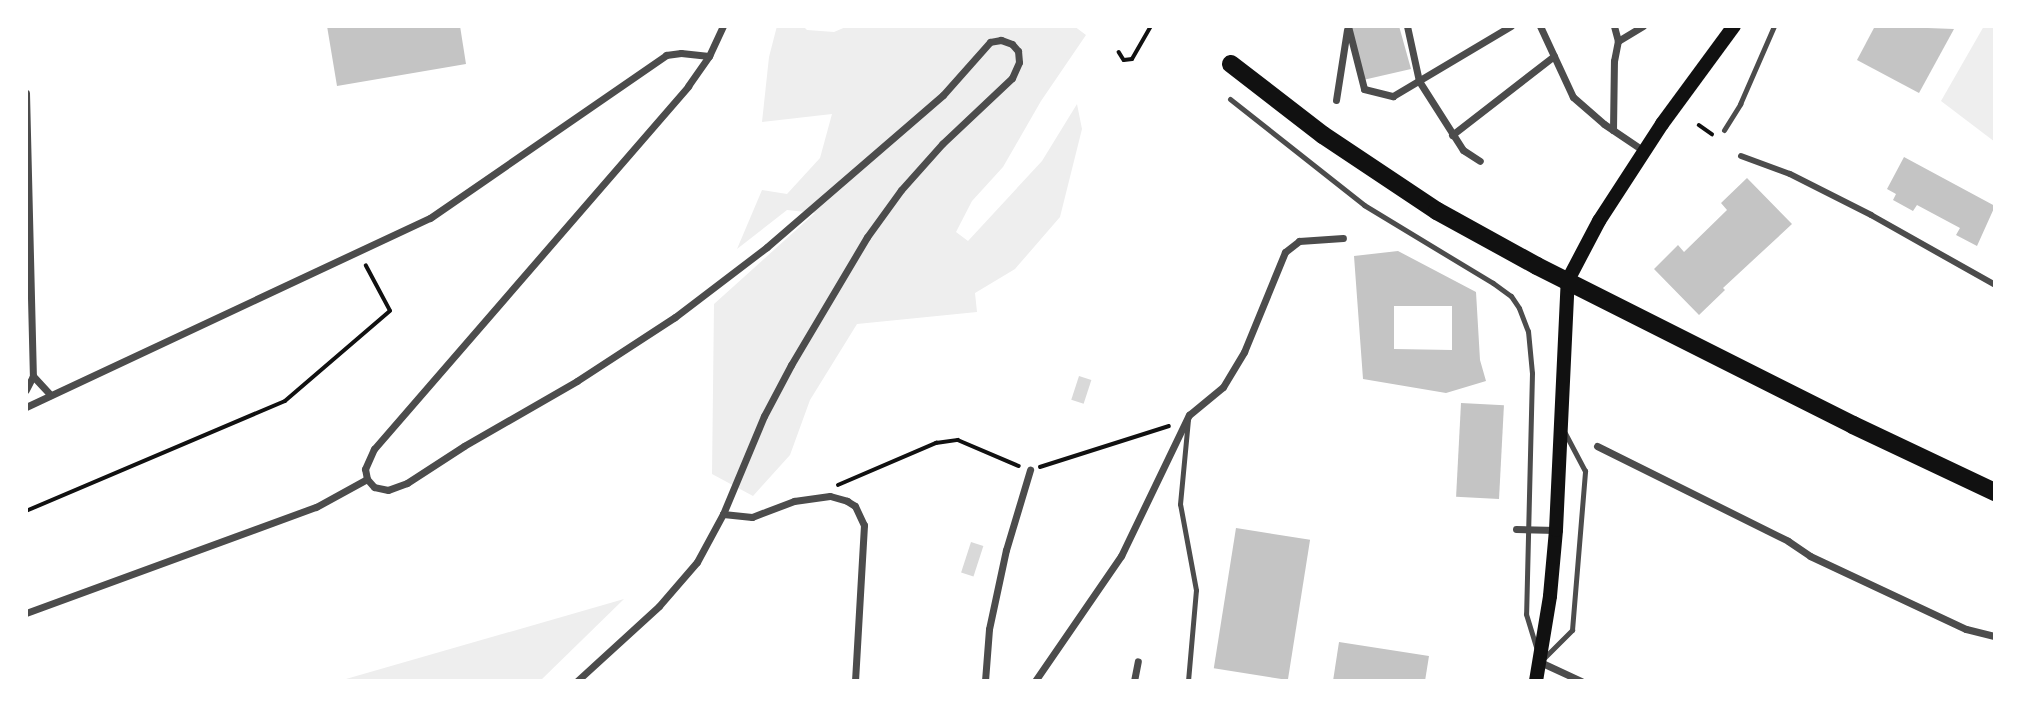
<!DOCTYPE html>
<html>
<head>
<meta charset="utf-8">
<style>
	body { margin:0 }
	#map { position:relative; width:2021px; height:707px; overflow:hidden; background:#fff; font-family:"Alegreya Sans",sans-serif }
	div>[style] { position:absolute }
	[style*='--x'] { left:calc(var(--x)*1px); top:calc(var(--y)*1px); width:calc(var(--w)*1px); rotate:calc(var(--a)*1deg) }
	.green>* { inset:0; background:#eee }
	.water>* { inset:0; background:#d9d9d9; transform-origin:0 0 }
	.building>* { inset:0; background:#c4c4c4; transform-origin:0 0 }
	.path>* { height:3.5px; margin:-1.75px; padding:0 1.75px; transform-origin:1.75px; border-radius:1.75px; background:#111 }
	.service>* { height:5px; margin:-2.5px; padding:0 2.5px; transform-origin:2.5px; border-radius:2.5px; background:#4c4c4c }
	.pedestrian>* { height:6px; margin:-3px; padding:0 3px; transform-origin:3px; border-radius:3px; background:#4c4c4c }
	.minor>* { height:7px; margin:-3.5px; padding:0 3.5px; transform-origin:3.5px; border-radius:3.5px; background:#4c4c4c }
	.secondary>* { height:14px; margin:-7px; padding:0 7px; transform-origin:7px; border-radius:7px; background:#111 }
	.primary>* { height:18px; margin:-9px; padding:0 9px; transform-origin:9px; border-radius:9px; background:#111 }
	span { translate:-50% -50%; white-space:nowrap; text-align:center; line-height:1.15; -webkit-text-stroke:5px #fff; paint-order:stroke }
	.frame { position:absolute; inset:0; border:28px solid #fff; pointer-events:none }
</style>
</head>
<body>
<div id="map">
	<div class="green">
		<i style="clip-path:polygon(777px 26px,803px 26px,807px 30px,834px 32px,848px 26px,1074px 26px,1086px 35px,1041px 101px,1003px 167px,972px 201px,956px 232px,968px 241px,1042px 161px,1077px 104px,1082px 129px,1060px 217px,1015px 269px,975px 293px,977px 312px,857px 324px,810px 400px,790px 455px,753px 496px,712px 474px,714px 304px,815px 213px,787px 210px,737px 249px,762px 190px,787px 194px,820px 158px,832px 114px,762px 122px,769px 57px)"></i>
		<i style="clip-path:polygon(1984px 26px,1995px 26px,1995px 142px,1941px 101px)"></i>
		<i style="clip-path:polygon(624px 599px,540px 681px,339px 681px)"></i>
	</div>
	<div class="water">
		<i style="left:1079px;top:376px;width:13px;height:25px;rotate:18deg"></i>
		<i style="left:971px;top:542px;width:13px;height:32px;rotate:18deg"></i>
	</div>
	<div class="building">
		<i style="clip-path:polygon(327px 26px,460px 26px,466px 64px,337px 86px)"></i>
		<i style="clip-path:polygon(1360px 26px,1399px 26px,1411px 69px,1363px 80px,1349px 28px)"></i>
		<i style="clip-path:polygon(1875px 26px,1954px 29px,1919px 93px,1857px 60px)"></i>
		<i style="clip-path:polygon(1904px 157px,1995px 206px,1977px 246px,1956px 235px,1960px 228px,1917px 205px,1913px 211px,1893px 200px,1896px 194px,1887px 189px)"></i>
		<i style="clip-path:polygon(1747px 178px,1792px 224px,1723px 288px,1725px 290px,1699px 315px,1654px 269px,1678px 245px,1684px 252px,1727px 210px,1721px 203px)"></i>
		<i style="clip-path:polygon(evenodd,1398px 251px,1476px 292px,1480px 360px,1486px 381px,1446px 393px,1363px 379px,1354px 256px,1398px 251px,1394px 306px,1452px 306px,1452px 350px,1394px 349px,1394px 306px)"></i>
		<i style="left:1461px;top:403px;width:43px;height:94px;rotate:3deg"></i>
		<i style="left:1236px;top:528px;width:75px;height:142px;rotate:9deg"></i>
		<i style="clip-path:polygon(1339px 642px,1429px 656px,1425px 681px,1333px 681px)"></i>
	</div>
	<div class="path">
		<i style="--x:1119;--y:52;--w:9;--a:58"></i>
		<i style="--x:1124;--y:60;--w:8;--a:-7"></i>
		<i style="--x:1132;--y:59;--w:38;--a:-60"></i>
		<i style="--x:1699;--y:125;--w:16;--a:35"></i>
		<i style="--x:1040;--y:467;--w:135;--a:-17.6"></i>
		<i style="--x:838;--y:485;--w:107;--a:-23.2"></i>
		<i style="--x:936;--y:443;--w:22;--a:-8"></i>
		<i style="--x:958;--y:440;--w:66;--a:23.1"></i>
		<i style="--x:26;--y:511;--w:281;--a:-23"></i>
		<i style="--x:285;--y:401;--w:138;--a:-40.6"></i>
		<i style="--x:390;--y:311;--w:51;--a:-118.1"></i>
	</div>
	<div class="service">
		<i style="--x:1230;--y:99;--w:171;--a:38.3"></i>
		<i style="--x:1364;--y:205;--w:151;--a:31.2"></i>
		<i style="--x:1493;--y:283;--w:22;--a:36"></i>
		<i style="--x:1511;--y:296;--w:14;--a:56"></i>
		<i style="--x:1519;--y:308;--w:25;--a:69"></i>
		<i style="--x:1528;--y:331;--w:42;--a:84.6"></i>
		<i style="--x:1532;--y:373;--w:241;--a:91.4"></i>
		<i style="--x:1526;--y:614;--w:39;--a:73"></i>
		<i style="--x:1724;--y:130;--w:31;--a:-58"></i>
		<i style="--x:1740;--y:104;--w:85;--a:-66.4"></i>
		<i style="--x:1544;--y:658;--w:40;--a:-45"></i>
		<i style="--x:1572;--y:630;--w:160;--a:-85.3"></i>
		<i style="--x:1585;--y:471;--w:43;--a:-117.8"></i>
		<i style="--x:1188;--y:681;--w:91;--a:-85"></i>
		<i style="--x:1196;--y:590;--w:87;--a:-100.5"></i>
		<i style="--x:1180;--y:504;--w:84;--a:-84.6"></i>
	</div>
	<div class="pedestrian">
		<i style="--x:1741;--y:156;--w:52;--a:20.2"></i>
		<i style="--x:1790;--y:174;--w:91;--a:26.8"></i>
		<i style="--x:1871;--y:215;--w:142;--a:29.4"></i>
	</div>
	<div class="minor">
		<i style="--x:1348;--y:26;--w:65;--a:75.7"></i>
		<i style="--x:1364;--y:89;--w:30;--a:14"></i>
		<i style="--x:1393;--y:96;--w:137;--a:-30.7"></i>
		<i style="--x:1407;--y:26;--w:56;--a:77.7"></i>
		<i style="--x:1419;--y:81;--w:82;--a:57.5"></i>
		<i style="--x:1463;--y:150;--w:20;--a:33"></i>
		<i style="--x:1540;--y:26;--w:78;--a:65.1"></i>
		<i style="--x:1573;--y:97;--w:41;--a:41.1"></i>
		<i style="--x:1604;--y:124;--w:48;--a:34"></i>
		<i style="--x:1618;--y:41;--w:29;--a:-31"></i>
		<i style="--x:26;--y:93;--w:283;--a:88.6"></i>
		<i style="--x:33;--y:376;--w:16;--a:117"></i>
		<i style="--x:1336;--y:100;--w:71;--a:-81.1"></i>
		<i style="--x:1613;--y:130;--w:69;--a:-89.2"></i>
		<i style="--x:1614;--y:61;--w:20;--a:-79"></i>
		<i style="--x:1618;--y:41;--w:16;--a:-105"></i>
		<i style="--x:1452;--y:135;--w:129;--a:-37.8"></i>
		<i style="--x:33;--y:376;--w:26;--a:47"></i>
		<i style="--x:26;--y:407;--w:446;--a:-25.1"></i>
		<i style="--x:430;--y:218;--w:287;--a:-34.6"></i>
		<i style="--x:666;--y:55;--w:15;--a:-8"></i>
		<i style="--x:681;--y:53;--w:28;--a:6"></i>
		<i style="--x:1597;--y:446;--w:213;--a:26.4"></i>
		<i style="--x:1788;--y:541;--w:27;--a:34"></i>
		<i style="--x:1810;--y:556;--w:172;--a:25.1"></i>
		<i style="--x:1966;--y:629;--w:30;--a:14"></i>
		<i style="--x:723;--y:514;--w:29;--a:6"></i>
		<i style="--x:752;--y:517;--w:45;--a:-20.9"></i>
		<i style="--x:794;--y:501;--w:36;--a:-8"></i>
		<i style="--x:830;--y:496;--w:18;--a:16"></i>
		<i style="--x:847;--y:501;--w:9;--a:32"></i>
		<i style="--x:855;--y:506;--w:21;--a:65"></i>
		<i style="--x:864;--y:525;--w:156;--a:93.3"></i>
		<i style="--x:1516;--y:529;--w:40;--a:1.4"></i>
		<i style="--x:26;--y:613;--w:309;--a:-20.1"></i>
		<i style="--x:316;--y:507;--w:58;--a:-28.8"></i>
		<i style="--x:1540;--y:662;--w:45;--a:24.9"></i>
		<i style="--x:577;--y:681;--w:111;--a:-42.4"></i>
		<i style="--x:659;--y:606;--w:58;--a:-49.2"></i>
		<i style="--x:697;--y:562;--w:55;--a:-61.6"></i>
		<i style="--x:723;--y:514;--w:106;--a:-67.3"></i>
		<i style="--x:764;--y:416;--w:58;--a:-62.1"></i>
		<i style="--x:791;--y:365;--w:149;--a:-59.3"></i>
		<i style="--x:867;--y:237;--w:58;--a:-54.1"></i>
		<i style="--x:901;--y:190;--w:62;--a:-48.3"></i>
		<i style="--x:942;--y:144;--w:96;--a:-43.3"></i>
		<i style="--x:1012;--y:78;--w:17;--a:-66"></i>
		<i style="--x:1019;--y:62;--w:11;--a:-95"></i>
		<i style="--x:1018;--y:51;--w:9;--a:-131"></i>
		<i style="--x:1012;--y:44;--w:12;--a:-160"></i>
		<i style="--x:1001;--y:40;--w:11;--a:170"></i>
		<i style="--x:990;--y:42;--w:71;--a:131.6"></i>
		<i style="--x:943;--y:95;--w:233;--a:139.2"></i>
		<i style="--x:767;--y:247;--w:116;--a:142.7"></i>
		<i style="--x:675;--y:317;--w:117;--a:146.9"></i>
		<i style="--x:577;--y:381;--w:130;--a:150.1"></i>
		<i style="--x:464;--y:446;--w:68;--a:147"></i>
		<i style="--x:407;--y:483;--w:20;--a:160"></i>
		<i style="--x:388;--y:490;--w:14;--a:-168"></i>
		<i style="--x:374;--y:487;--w:11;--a:-131"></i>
		<i style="--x:367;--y:479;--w:10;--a:-101"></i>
		<i style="--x:365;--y:469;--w:22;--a:-66"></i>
		<i style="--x:374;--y:449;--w:480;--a:-49.1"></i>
		<i style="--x:688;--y:86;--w:37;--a:-55"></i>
		<i style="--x:709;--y:56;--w:33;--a:-65"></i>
		<i style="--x:985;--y:681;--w:52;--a:-85.6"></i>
		<i style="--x:989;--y:629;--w:81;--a:-77.9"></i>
		<i style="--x:1006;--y:550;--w:84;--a:-73.3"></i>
		<i style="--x:1035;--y:681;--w:152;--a:-55.5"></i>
		<i style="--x:1121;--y:556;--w:157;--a:-64.3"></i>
		<i style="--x:1189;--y:415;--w:44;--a:-39.5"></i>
		<i style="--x:1223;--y:387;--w:41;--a:-59"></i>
		<i style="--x:1244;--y:352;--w:108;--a:-67.7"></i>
		<i style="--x:1285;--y:252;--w:18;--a:-38"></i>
		<i style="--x:1299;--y:241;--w:44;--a:-3.9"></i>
		<i style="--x:1134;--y:681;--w:20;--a:-79"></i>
	</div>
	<div class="secondary">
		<i style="--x:1536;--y:681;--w:86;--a:-80.6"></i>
		<i style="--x:1550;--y:596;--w:66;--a:-84.8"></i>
		<i style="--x:1556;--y:530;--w:250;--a:-87.3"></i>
		<i style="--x:1568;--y:280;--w:67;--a:-62.3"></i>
		<i style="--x:1599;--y:221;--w:116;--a:-57"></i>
		<i style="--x:1662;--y:124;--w:122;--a:-53.7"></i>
	</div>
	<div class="primary">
		<i style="--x:1231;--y:64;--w:116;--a:37.7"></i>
		<i style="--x:1323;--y:135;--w:137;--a:33.7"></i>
		<i style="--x:1437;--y:211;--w:114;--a:28.8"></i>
		<i style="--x:1537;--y:266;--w:354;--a:26.7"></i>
		<i style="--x:1853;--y:425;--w:157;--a:25.3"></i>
	</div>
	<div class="frame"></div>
</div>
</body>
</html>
